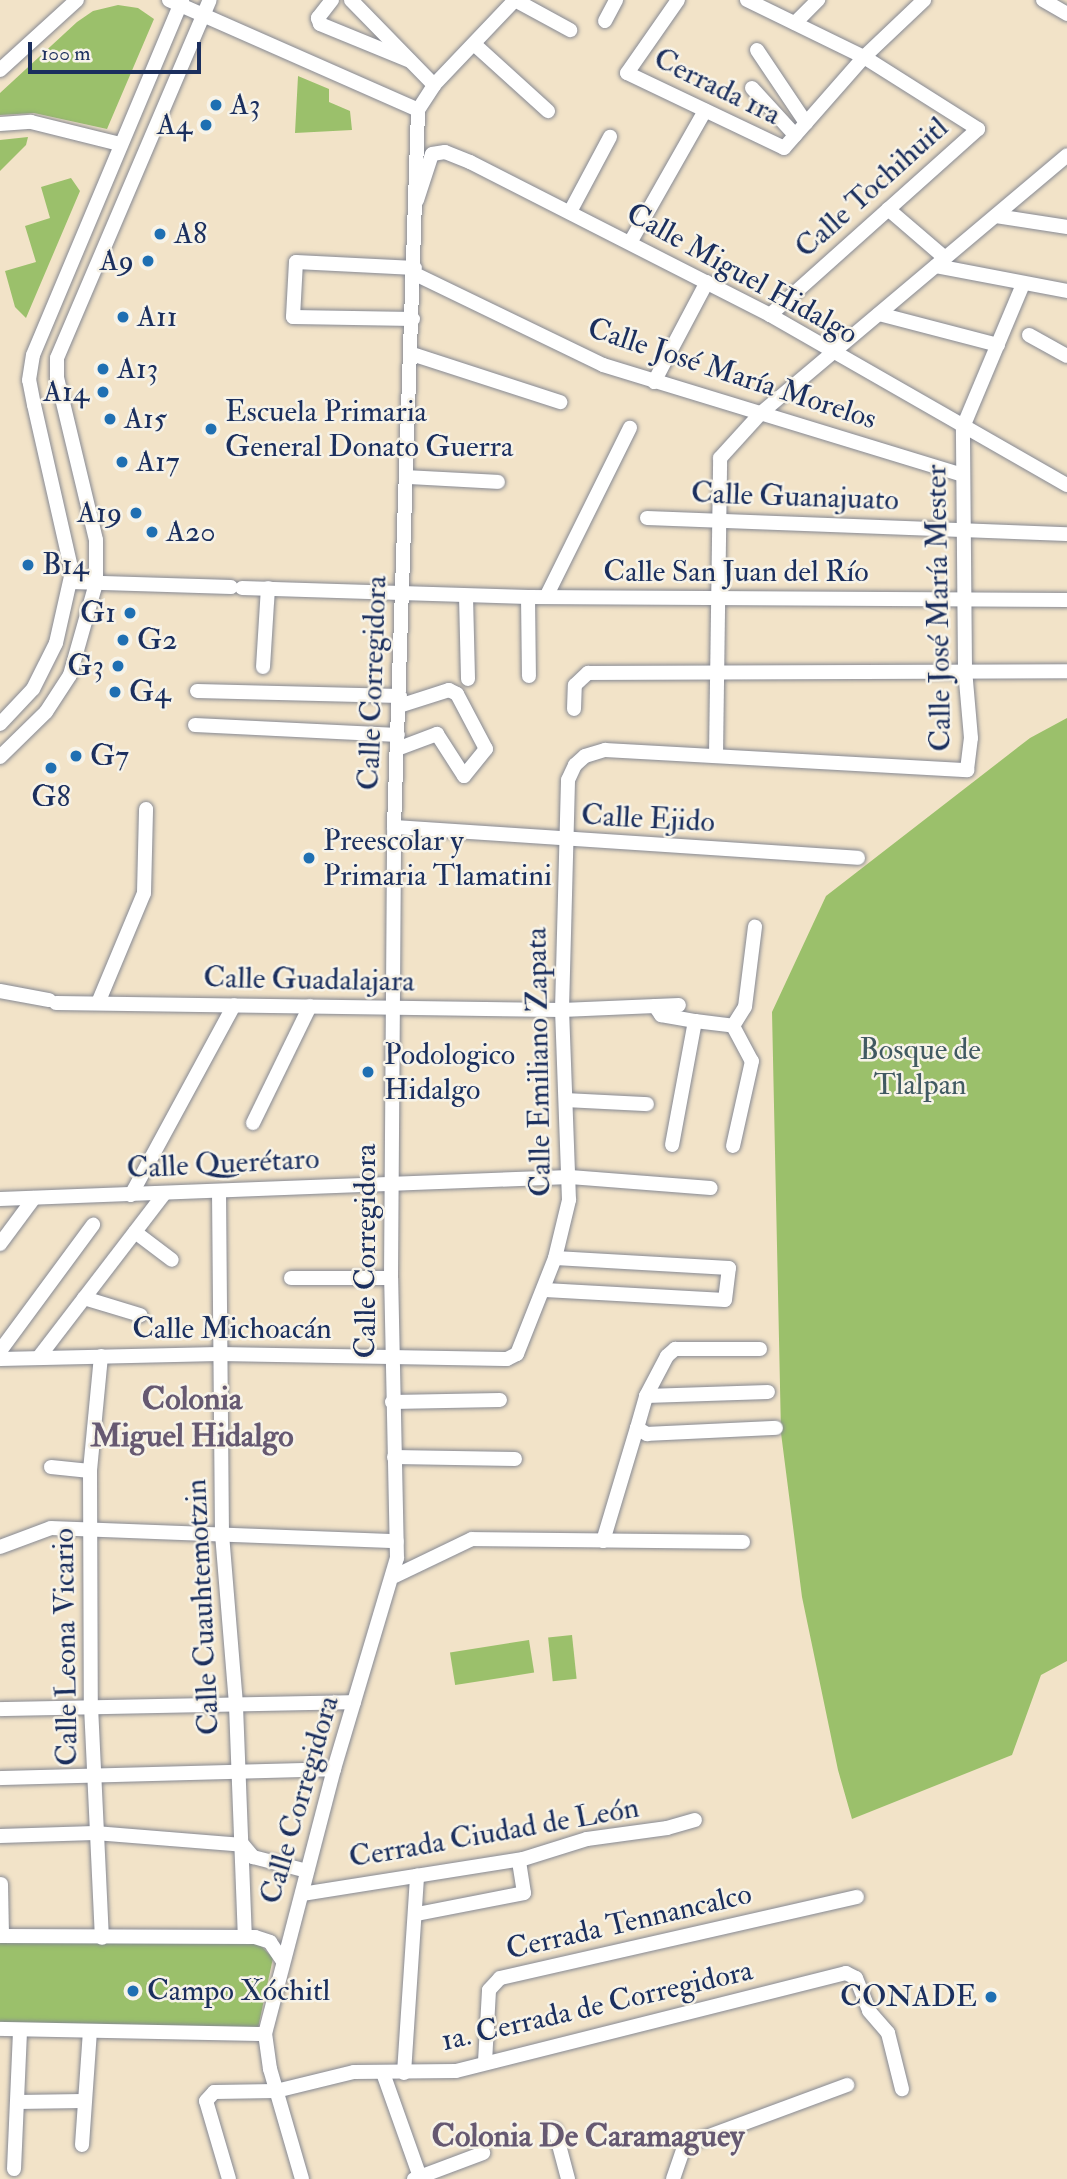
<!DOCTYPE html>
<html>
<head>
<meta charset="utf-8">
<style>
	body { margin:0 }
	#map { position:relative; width:1067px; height:2179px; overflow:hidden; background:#f2e3c8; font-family:"IM FELL Double Pica",serif }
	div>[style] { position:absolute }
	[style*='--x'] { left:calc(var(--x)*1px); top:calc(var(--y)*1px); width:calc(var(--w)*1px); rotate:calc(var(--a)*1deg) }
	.green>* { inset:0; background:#9bc06b; transform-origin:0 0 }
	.roads { filter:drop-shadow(0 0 2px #868993) drop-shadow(0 0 2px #868993) }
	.minor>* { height:14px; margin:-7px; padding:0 7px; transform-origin:7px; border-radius:7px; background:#fff }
	.dots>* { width:19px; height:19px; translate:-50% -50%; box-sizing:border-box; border:4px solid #f7f3e8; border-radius:50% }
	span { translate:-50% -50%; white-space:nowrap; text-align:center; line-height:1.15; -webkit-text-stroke:5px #f7f3e8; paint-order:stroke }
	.street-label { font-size:30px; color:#1b2f5e }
	.poi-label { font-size:30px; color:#1b2f5e }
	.left { translate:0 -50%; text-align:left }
	.right { translate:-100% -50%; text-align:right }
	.park-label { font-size:30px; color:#415a62 }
	.neighbourhood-label { font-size:32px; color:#665971; font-weight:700 }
	.scale { position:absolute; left:28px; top:42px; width:173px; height:32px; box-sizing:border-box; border:4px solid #1b2f5e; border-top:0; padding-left:9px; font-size:21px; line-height:24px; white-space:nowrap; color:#1b2f5e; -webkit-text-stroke:5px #f7f3e8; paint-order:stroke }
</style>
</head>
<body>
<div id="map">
	<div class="green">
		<i style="clip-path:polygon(118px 5px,138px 8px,154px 19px,107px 129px,34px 113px,0 115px,0 93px,77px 22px,93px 11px)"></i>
		<i style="clip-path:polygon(298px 76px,329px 89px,329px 102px,350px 111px,352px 130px,295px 133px)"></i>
		<i style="clip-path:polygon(28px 137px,26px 145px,0 171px,0 140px)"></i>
		<i style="clip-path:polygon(71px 178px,80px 191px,26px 318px,15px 307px,5px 271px,36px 262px,25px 226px,50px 218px,41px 187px)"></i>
		<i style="clip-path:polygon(1067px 718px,1067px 1661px,1041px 1675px,1012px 1755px,852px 1819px,838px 1770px,802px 1597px,781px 1433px,772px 1012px,826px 896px,1030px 738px)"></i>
		<i style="left:572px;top:1635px;width:44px;height:24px;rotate:84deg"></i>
		<i style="left:529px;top:1640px;width:33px;height:80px;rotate:81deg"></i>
		<i style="clip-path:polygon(0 1941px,259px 1944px,273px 1958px,258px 2028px,0 2024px)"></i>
	</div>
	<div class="roads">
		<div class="minor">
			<i style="--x:169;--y:0;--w:272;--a:23.8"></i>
			<i style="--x:332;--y:0;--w:23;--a:128"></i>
			<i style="--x:318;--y:18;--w:6;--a:72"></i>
			<i style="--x:320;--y:24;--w:97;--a:22.3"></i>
			<i style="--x:351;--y:0;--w:119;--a:45.7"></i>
			<i style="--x:515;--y:0;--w:63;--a:28.6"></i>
			<i style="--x:678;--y:0;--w:89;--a:124.9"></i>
			<i style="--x:627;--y:73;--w:174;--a:25.5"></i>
			<i style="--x:784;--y:148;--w:121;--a:-48.7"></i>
			<i style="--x:864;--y:57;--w:83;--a:-43.5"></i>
			<i style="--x:747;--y:0;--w:130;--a:26"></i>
			<i style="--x:864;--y:57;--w:135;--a:32.3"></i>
			<i style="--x:978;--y:129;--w:279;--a:138.2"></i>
			<i style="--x:1043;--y:0;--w:28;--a:30"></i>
			<i style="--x:605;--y:21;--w:24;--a:-62"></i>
			<i style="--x:795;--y:23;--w:33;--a:-45"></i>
			<i style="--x:474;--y:44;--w:100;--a:42.2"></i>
			<i style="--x:757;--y:50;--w:88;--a:56.1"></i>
			<i style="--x:0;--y:70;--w:104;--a:-42.3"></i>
			<i style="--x:752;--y:88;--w:64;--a:47.5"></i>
			<i style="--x:0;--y:124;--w:31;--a:-4"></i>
			<i style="--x:31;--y:122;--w:92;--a:13.9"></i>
			<i style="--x:417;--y:200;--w:48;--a:-71.9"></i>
			<i style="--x:432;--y:154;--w:13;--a:-9"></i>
			<i style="--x:445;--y:152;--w:27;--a:22"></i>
			<i style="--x:470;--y:162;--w:337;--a:27"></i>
			<i style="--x:770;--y:315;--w:342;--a:29.8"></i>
			<i style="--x:888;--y:209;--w:75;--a:40.7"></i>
			<i style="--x:571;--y:210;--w:83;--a:-61.9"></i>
			<i style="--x:996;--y:216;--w:72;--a:8.8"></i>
			<i style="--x:631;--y:241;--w:150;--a:-60.4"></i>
			<i style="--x:936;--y:266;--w:133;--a:10.8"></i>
			<i style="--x:415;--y:274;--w:209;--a:25.8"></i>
			<i style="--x:603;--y:365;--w:375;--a:17"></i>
			<i style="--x:879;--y:314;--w:123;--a:14.6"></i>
			<i style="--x:413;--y:319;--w:120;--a:-179"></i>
			<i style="--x:293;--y:317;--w:55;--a:-86.9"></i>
			<i style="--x:296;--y:262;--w:119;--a:2.9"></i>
			<i style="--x:1029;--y:335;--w:43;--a:28.9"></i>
			<i style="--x:412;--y:354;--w:156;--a:18"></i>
			<i style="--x:654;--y:382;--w:113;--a:-62.1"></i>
			<i style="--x:407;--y:477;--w:91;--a:3.1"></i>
			<i style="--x:647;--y:518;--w:420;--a:2.2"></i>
			<i style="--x:71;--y:582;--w:160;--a:1.8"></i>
			<i style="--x:242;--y:588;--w:286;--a:1.8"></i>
			<i style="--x:528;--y:597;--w:539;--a:0.32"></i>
			<i style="--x:466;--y:596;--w:83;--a:88.6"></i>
			<i style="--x:528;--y:597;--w:79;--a:89.3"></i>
			<i style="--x:546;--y:597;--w:189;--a:-63.6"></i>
			<i style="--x:263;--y:667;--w:79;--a:-86.4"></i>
			<i style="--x:197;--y:691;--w:203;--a:1.4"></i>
			<i style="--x:574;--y:709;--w:24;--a:-88"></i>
			<i style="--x:575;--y:685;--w:18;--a:-43"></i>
			<i style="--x:588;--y:673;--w:479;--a:-0.2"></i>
			<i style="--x:0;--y:724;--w:48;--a:-46.7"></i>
			<i style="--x:33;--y:689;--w:51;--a:-63.4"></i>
			<i style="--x:56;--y:643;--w:73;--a:-77.3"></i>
			<i style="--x:72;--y:572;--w:171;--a:-102.8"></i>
			<i style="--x:34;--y:405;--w:25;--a:-101"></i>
			<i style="--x:29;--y:380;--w:25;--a:-81"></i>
			<i style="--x:33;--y:355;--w:385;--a:-67.2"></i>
			<i style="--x:195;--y:725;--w:203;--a:2.8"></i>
			<i style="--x:397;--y:749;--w:43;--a:-20.6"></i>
			<i style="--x:437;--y:734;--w:50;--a:57.3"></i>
			<i style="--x:464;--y:776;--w:35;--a:-51"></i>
			<i style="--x:486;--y:749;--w:62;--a:-117.8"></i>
			<i style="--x:457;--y:694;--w:9;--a:-153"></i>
			<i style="--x:449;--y:690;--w:52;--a:162.3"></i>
			<i style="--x:716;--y:755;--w:297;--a:-89.2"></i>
			<i style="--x:720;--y:458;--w:61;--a:-47.7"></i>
			<i style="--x:761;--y:413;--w:400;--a:-40.1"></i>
			<i style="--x:0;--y:757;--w:64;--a:-44.4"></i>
			<i style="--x:46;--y:712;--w:44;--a:-57"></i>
			<i style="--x:70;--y:675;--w:96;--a:-74.2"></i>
			<i style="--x:96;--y:583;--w:43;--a:-90"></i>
			<i style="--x:96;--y:540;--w:167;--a:-103.5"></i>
			<i style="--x:57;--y:378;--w:20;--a:-90"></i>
			<i style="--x:57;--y:358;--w:389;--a:-66.9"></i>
			<i style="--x:394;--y:827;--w:465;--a:3.8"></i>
			<i style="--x:0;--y:991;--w:50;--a:10.4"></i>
			<i style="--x:56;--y:1003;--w:506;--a:0.79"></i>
			<i style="--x:562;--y:1010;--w:117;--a:-2.4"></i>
			<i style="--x:98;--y:1003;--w:119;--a:-67.3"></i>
			<i style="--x:144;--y:893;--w:84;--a:-88.6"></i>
			<i style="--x:655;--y:1006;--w:11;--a:56"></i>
			<i style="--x:661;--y:1015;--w:35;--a:10"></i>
			<i style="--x:695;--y:1021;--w:126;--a:100.5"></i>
			<i style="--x:695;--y:1021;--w:38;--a:7"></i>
			<i style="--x:733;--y:1026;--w:40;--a:62"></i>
			<i style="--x:752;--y:1061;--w:87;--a:102.6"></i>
			<i style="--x:733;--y:1026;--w:22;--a:-58"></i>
			<i style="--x:745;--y:1007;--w:81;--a:-82.9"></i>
			<i style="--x:567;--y:1100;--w:80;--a:2.9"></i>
			<i style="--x:253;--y:1123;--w:130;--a:-64"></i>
			<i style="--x:219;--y:1191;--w:343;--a:89.5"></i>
			<i style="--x:222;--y:1534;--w:173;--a:85.3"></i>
			<i style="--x:236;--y:1706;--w:230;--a:87.8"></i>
			<i style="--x:131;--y:1195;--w:216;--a:-61.5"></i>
			<i style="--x:0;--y:1199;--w:570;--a:-2.21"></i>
			<i style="--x:570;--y:1177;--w:141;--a:4.5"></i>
			<i style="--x:135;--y:1232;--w:46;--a:37.1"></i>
			<i style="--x:0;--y:1244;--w:57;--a:-53.5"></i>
			<i style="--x:291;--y:1278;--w:100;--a:0"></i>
			<i style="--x:545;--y:1290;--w:180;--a:3.2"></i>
			<i style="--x:725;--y:1300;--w:32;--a:-83"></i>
			<i style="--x:729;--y:1268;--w:174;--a:-176.7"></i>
			<i style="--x:84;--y:1298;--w:59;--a:16.9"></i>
			<i style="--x:0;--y:1351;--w:157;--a:-53.6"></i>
			<i style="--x:101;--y:1356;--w:116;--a:95.5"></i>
			<i style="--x:90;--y:1471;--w:235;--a:89.8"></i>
			<i style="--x:91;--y:1706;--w:232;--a:87.3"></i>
			<i style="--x:39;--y:1357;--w:205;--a:-52.5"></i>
			<i style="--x:0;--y:1359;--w:219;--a:-1.3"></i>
			<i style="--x:219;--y:1354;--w:288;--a:1"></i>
			<i style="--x:507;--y:1359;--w:11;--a:-27"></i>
			<i style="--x:517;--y:1354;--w:103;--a:-68.4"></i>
			<i style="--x:555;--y:1258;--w:60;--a:-76.4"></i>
			<i style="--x:569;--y:1200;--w:190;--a:-92.1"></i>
			<i style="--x:562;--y:1010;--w:230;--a:-88.5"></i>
			<i style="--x:568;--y:780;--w:17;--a:-65"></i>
			<i style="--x:575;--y:765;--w:13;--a:-42"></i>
			<i style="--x:585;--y:756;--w:21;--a:-17"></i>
			<i style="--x:605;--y:750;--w:363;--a:3.2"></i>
			<i style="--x:967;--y:770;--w:32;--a:-83"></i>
			<i style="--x:971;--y:738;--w:69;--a:-95"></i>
			<i style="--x:965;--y:669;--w:242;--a:-90.5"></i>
			<i style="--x:963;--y:427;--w:155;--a:-67.2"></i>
			<i style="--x:646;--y:1396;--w:122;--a:-1.9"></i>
			<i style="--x:392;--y:1402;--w:108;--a:-1.1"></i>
			<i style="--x:637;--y:1428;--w:33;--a:-74"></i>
			<i style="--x:646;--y:1396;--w:45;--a:-62.3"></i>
			<i style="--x:667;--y:1356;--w:11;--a:-41"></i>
			<i style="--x:675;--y:1349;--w:85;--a:0"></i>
			<i style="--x:394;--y:1457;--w:121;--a:0.9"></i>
			<i style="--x:51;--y:1467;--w:39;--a:6"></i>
			<i style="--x:603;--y:1541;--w:118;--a:-73.3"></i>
			<i style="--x:637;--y:1428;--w:12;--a:31"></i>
			<i style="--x:647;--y:1434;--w:129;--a:-2.7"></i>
			<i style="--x:0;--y:1547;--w:54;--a:-20.4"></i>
			<i style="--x:51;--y:1528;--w:346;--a:2.2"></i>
			<i style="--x:395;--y:1576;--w:85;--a:-25.7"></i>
			<i style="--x:472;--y:1539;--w:271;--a:0.6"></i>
			<i style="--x:0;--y:1709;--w:354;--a:-1.1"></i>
			<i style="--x:0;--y:1778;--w:334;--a:-1.5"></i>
			<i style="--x:0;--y:1836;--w:95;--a:-1.8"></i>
			<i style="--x:95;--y:1833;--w:148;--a:4.6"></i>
			<i style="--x:243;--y:1845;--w:16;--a:50"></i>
			<i style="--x:253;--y:1857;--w:56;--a:14.5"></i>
			<i style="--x:1;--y:1884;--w:52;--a:88.9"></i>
			<i style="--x:302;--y:1894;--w:224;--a:-9"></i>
			<i style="--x:523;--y:1859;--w:67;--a:-17.4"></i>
			<i style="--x:587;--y:1839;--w:81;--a:-7.8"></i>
			<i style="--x:667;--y:1828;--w:29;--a:-16"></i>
			<i style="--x:417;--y:1914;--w:109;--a:-11.1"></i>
			<i style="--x:524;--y:1893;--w:33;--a:-99"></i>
			<i style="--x:0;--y:1936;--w:255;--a:0.2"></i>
			<i style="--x:255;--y:1937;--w:16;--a:18"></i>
			<i style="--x:270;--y:1942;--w:23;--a:56"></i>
			<i style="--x:0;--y:2029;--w:265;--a:1.1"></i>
			<i style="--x:485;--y:2062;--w:72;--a:-86.8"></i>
			<i style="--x:489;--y:1990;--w:16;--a:-47"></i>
			<i style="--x:500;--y:1978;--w:366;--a:-12.8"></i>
			<i style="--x:383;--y:2073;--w:110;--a:70.4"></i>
			<i style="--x:404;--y:2073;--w:198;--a:-86.2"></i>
			<i style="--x:17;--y:2102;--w:66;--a:-0.9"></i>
			<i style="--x:555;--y:2130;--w:51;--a:75.1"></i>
			<i style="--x:82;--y:2145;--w:113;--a:-86"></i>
			<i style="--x:14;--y:2169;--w:139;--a:-87.5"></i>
			<i style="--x:229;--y:2179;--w:81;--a:-106.4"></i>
			<i style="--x:206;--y:2101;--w:12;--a:-48"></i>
			<i style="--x:214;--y:2092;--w:62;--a:-0.9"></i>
			<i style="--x:276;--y:2091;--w:80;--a:-13.7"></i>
			<i style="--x:354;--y:2072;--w:102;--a:-0.6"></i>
			<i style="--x:456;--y:2071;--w:402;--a:-14.1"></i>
			<i style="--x:846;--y:1973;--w:11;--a:27"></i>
			<i style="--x:856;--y:1978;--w:35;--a:68"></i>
			<i style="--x:869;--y:2011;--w:29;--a:49"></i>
			<i style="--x:888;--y:2033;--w:58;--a:76"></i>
			<i style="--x:302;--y:2179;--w:115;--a:-106.2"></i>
			<i style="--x:270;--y:2069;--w:35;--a:-98"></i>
			<i style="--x:265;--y:2034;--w:274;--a:-75.4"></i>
			<i style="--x:334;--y:1769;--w:220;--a:-73.4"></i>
			<i style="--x:397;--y:1558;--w:280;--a:-91.2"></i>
			<i style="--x:391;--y:1278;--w:451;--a:-89.6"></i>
			<i style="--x:394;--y:827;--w:717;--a:-88.08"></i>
			<i style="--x:418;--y:110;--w:30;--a:-57"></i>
			<i style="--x:434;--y:85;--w:117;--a:-46.4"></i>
			<i style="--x:414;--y:2179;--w:74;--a:-20.6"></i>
			<i style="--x:673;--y:2179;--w:36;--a:-71"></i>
			<i style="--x:685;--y:2145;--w:173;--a:-20.3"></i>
		</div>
	</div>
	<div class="dots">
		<i style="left:216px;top:105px;background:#1f6fb2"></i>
		<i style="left:206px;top:125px;background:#1f6fb2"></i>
		<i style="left:160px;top:234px;background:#1f6fb2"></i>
		<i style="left:148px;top:261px;background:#1f6fb2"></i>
		<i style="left:123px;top:317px;background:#1f6fb2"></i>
		<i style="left:103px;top:369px;background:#1f6fb2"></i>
		<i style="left:103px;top:392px;background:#1f6fb2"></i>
		<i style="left:110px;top:419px;background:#1f6fb2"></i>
		<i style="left:211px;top:429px;background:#1f6fb2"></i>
		<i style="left:122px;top:462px;background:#1f6fb2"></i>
		<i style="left:136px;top:513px;background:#1f6fb2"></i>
		<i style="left:152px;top:532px;background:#1f6fb2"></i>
		<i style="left:28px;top:565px;background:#1f6fb2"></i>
		<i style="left:130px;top:613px;background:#1f6fb2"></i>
		<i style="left:123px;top:640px;background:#1f6fb2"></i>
		<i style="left:118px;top:666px;background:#1f6fb2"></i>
		<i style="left:115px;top:692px;background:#1f6fb2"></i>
		<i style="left:76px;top:756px;background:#1f6fb2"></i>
		<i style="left:51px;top:768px;background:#1f6fb2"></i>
		<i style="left:309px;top:858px;background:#1f6fb2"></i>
		<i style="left:368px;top:1072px;background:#1f6fb2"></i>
		<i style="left:133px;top:1991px;background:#1f6fb2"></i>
		<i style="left:991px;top:1997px;background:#1f6fb2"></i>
	</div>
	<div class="street-label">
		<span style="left:717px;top:87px;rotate:26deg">Cerrada 1ra</span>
		<span style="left:872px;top:188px;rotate:-42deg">Calle Tochihuitl</span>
		<span style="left:742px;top:274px;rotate:29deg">Calle Miguel Hidalgo</span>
		<span style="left:732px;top:374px;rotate:18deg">Calle José María Morelos</span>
		<span style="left:795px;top:497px;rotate:2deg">Calle Guanajuato</span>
		<span style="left:736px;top:572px">Calle San Juan del Río</span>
		<span style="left:939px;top:608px;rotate:-91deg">Calle José María Mester</span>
		<span style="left:373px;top:683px;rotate:-88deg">Calle Corregidora</span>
		<span style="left:648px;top:819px;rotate:3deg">Calle Ejido</span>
		<span style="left:309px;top:980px;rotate:1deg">Calle Guadalajara</span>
		<span style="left:539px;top:1062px;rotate:-91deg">Calle Emiliano Zapata</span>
		<span style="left:223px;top:1164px;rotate:-3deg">Calle Querétaro</span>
		<span style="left:366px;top:1251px;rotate:-90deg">Calle Corregidora</span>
		<span style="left:232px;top:1329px">Calle Michoacán</span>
		<span style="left:203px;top:1607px;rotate:-93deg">Calle Cuauhtemotzin</span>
		<span style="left:66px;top:1647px;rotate:-91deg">Calle Leona Vicario</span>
		<span style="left:300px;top:1800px;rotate:-74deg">Calle Corregidora</span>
		<span style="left:494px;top:1833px;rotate:-10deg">Cerrada Ciudad de León</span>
		<span style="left:629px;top:1922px;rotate:-13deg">Cerrada Tennancalco</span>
		<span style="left:597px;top:2006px;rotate:-13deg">1a. Cerrada de Corregidora</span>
	</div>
	<div class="poi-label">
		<span class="left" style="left:230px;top:105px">A3</span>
		<span class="right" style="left:192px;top:125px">A4</span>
		<span class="left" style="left:174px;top:234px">A8</span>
		<span class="right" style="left:134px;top:261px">A9</span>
		<span class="left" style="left:137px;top:317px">A11</span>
		<span class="left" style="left:117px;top:369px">A13</span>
		<span class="right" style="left:89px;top:392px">A14</span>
		<span class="left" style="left:225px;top:429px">Escuela Primaria<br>General Donato Guerra</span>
		<span class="left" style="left:124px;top:419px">A15</span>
		<span class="left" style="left:136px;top:462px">A17</span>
		<span class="right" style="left:122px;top:513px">A19</span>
		<span class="left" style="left:166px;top:532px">A20</span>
		<span class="left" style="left:42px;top:565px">B14</span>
		<span class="right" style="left:116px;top:613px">G1</span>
		<span class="left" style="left:137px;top:640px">G2</span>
		<span class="right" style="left:104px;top:666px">G3</span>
		<span class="left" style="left:129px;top:692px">G4</span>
		<span class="left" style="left:90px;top:756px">G7</span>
		<span style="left:51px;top:797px">G8</span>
		<span class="left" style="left:323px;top:858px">Preescolar y<br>Primaria Tlamatini</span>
		<span class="left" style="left:384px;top:1072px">Podologico<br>Hidalgo</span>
		<span class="left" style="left:147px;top:1991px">Campo Xóchitl</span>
		<span class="right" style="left:977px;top:1997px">CONADE</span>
	</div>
	<div class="park-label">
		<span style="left:920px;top:1067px">Bosque de<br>Tlalpan</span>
	</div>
	<div class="neighbourhood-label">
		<span style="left:192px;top:1418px">Colonia<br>Miguel Hidalgo</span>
		<span style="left:588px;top:2136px">Colonia De Caramaguey</span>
	</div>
	<div class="scale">100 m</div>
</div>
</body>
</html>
